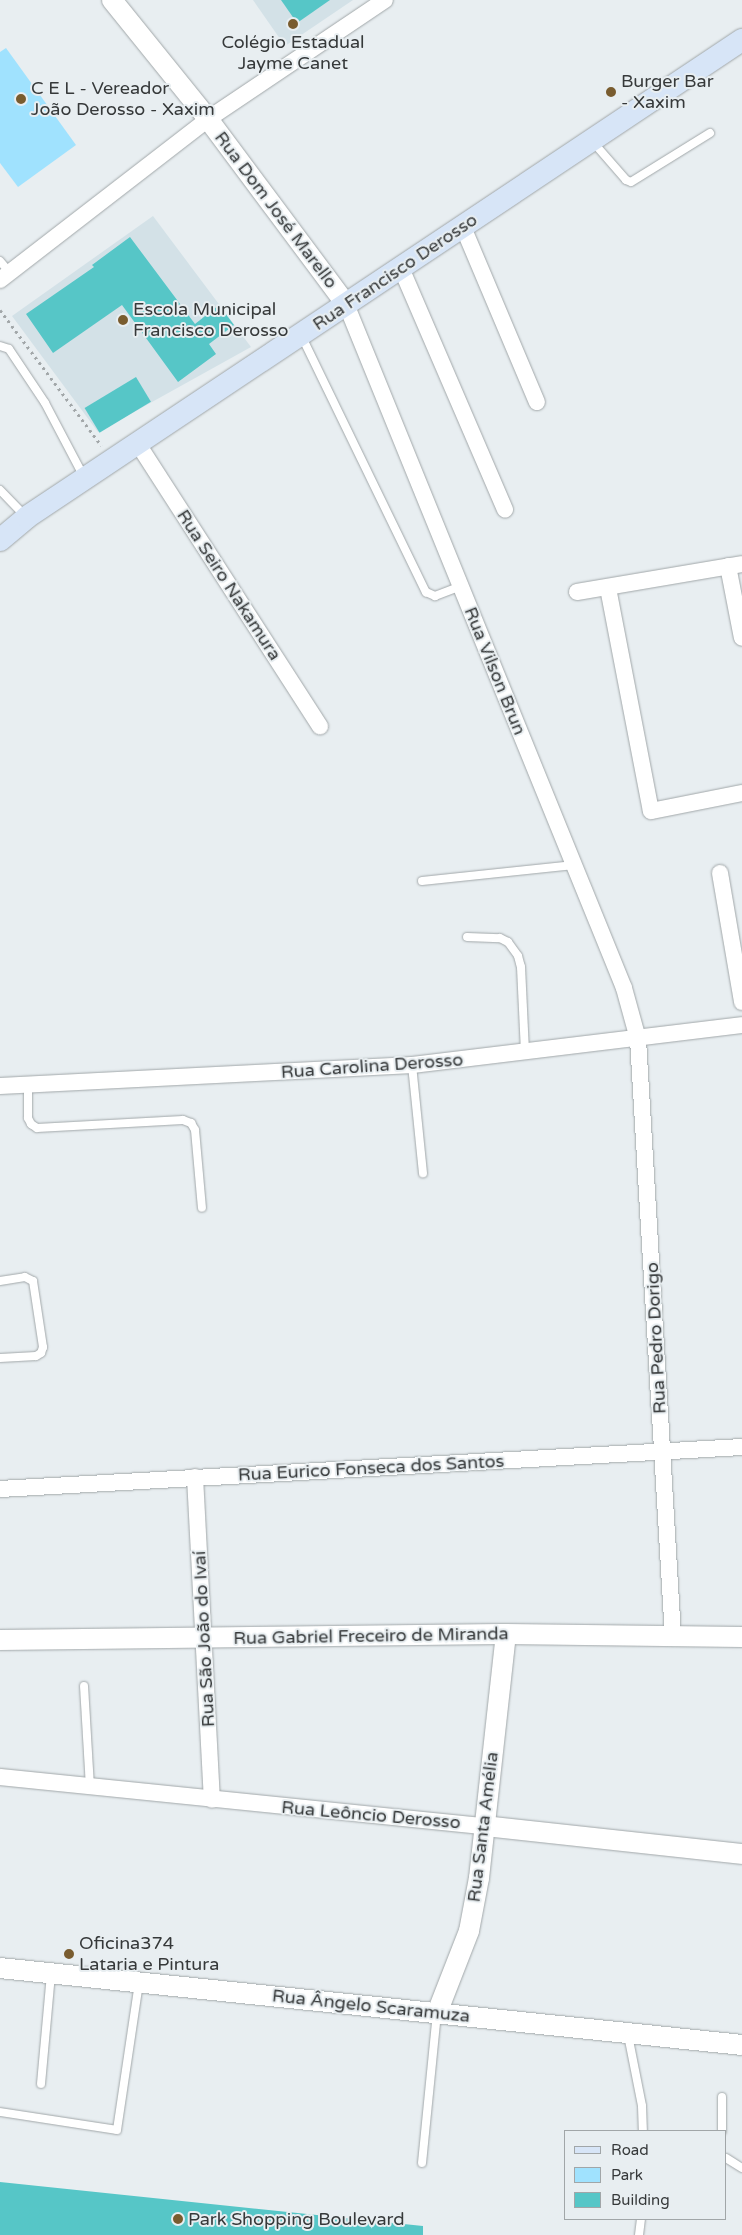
<!DOCTYPE html>
<html>
<head>
<meta charset="utf-8">
<style>
	body { margin:0 }
	#map { position:relative; width:742px; height:2235px; overflow:hidden; background:#e8eef1; font-family:"Varela Round",sans-serif }
	div>[style] { position:absolute }
	[style*='--x'] { left:calc(var(--x)*1px); top:calc(var(--y)*1px); width:calc(var(--w)*1px); rotate:calc(var(--a)*1deg) }
	.built>* { inset:0; background:#d3e1e7 }
	.green>* { inset:0; background:#a0e2fe }
	.building>* { inset:0; background:#56c6c7; transform-origin:0 0 }
	.path>* { height:3px; margin-top:-1.5px; transform-origin:0; background:repeating-linear-gradient(90deg,#a2a7a9 0 2.5px,transparent 0 6.5px) }
	.roads { filter:drop-shadow(0 0 1px #a1a7a9) drop-shadow(0 0 1px #a1a7a9) }
	.service>* { height:8px; margin:-4px; padding:0 4px; transform-origin:4px; border-radius:4px; background:#fff }
	.minor>* { height:16px; margin:-8px; padding:0 8px; transform-origin:8px; border-radius:8px; background:#fff }
	.tertiary>* { height:20px; margin:-10px; padding:0 10px; transform-origin:10px; border-radius:10px; background:#fff }
	.secondary>* { height:22px; margin:-11px; padding:0 11px; transform-origin:11px; border-radius:11px; background:#d7e5f7 }
	.dots>* { width:14px; height:14px; translate:-50% -50%; box-sizing:border-box; border:2px solid #e8eef1; border-radius:50% }
	span { translate:-50% -50%; white-space:nowrap; text-align:center; line-height:1.15; -webkit-text-stroke:4px #e8eef1; paint-order:stroke }
	.poi-label { font-size:18px; color:#36393a }
	.left { translate:0 -50%; text-align:left }
	.street-label { font-size:18px; color:#36393a }
	.legend { position:absolute; left:564px; top:2130px; width:162px; height:90px; box-sizing:border-box; background:#e8eef1; border:1px solid #a1a6a8; margin:0; padding:6px 9px; list-style:none; font-size:15px; color:#36393a }
	.legend li { display:flex; align-items:center; gap:10px; height:25px }
	.legend b { width:25px; border:1px solid #a1a6a8 }
</style>
</head>
<body>
<div id="map">
	<div class="built">
		<i style="clip-path:polygon(253px 0,353px 0,285px 46px)"></i>
		<i style="clip-path:polygon(153px 216px,251px 347px,98px 432px,12px 316px)"></i>
	</div>
	<div class="green">
		<i style="clip-path:polygon(6px 48px,76px 145px,18px 187px,0 163px,0 52px)"></i>
	</div>
	<div class="building">
		<i style="clip-path:polygon(281px 0,330px 0,297px 23px)"></i>
		<i style="clip-path:polygon(130px 237px,195px 324px,219px 305px,234px 325px,209px 344px,216px 354px,178px 382px,122px 305px,53px 353px,26px 314px,94px 267px,92px 265px)"></i>
		<i style="left:136px;top:377px;width:29px;height:60px;rotate:59deg"></i>
		<i style="clip-path:polygon(0 2182px,423px 2226px,423px 2235px,0 2235px)"></i>
	</div>
	<div class="path">
		<i style="--x:0;--y:310;--w:169;--a:53.2"></i>
	</div>
	<div class="roads">
		<div class="service">
			<i style="--x:593;--y:142;--w:50;--a:49"></i>
			<i style="--x:626;--y:180;--w:5;--a:22"></i>
			<i style="--x:631;--y:182;--w:93;--a:-31.8"></i>
			<i style="--x:0;--y:261;--w:16;--a:50"></i>
			<i style="--x:302;--y:337;--w:284;--a:64.1"></i>
			<i style="--x:426;--y:592;--w:10;--a:24"></i>
			<i style="--x:435;--y:596;--w:28;--a:-21"></i>
			<i style="--x:0;--y:346;--w:9;--a:18"></i>
			<i style="--x:9;--y:349;--w:65;--a:56.3"></i>
			<i style="--x:45;--y:403;--w:84;--a:62.2"></i>
			<i style="--x:0;--y:490;--w:36;--a:46"></i>
			<i style="--x:422;--y:881;--w:153;--a:-6"></i>
			<i style="--x:467;--y:937;--w:33;--a:2"></i>
			<i style="--x:500;--y:938;--w:9;--a:27"></i>
			<i style="--x:508;--y:942;--w:17;--a:54"></i>
			<i style="--x:518;--y:956;--w:11;--a:75"></i>
			<i style="--x:521;--y:967;--w:85;--a:87.3"></i>
			<i style="--x:412;--y:1065;--w:109;--a:84.2"></i>
			<i style="--x:28;--y:1085;--w:33;--a:90"></i>
			<i style="--x:28;--y:1118;--w:7;--a:63"></i>
			<i style="--x:31;--y:1124;--w:7;--a:34"></i>
			<i style="--x:37;--y:1128;--w:146;--a:-3.1"></i>
			<i style="--x:183;--y:1120;--w:9;--a:21"></i>
			<i style="--x:191;--y:1123;--w:8;--a:60"></i>
			<i style="--x:195;--y:1130;--w:78;--a:84.9"></i>
			<i style="--x:0;--y:1281;--w:25;--a:-9"></i>
			<i style="--x:25;--y:1277;--w:9;--a:27"></i>
			<i style="--x:33;--y:1281;--w:67;--a:81.4"></i>
			<i style="--x:43;--y:1347;--w:6;--a:108"></i>
			<i style="--x:41;--y:1353;--w:6;--a:149"></i>
			<i style="--x:36;--y:1356;--w:36;--a:177"></i>
			<i style="--x:84;--y:1686;--w:101;--a:86.6"></i>
			<i style="--x:628;--y:2035;--w:72;--a:78.8"></i>
			<i style="--x:642;--y:2106;--w:25;--a:88"></i>
			<i style="--x:41;--y:2084;--w:110;--a:-84.8"></i>
			<i style="--x:0;--y:2112;--w:118;--a:8.7"></i>
			<i style="--x:117;--y:2130;--w:150;--a:-81.5"></i>
			<i style="--x:722;--y:2131;--w:34;--a:-90"></i>
			<i style="--x:726;--y:2158;--w:19;--a:32"></i>
			<i style="--x:422;--y:2163;--w:150;--a:-84.3"></i>
			<i style="--x:639;--y:2235;--w:16;--a:-83"></i>
		</div>
		<div class="minor">
			<i style="--x:463;--y:227;--w:190;--a:67.1"></i>
			<i style="--x:401;--y:268;--w:263;--a:66.7"></i>
			<i style="--x:0;--y:280;--w:263;--a:-37.7"></i>
			<i style="--x:208;--y:119;--w:213;--a:-33.9"></i>
			<i style="--x:346;--y:304;--w:738;--a:67.88"></i>
			<i style="--x:624;--y:988;--w:53;--a:74.6"></i>
			<i style="--x:638;--y:1039;--w:599;--a:86.65"></i>
			<i style="--x:138;--y:444;--w:336;--a:57.2"></i>
			<i style="--x:728;--y:566;--w:73;--a:79"></i>
			<i style="--x:608;--y:588;--w:227;--a:79.1"></i>
			<i style="--x:651;--y:811;--w:93;--a:-11.2"></i>
			<i style="--x:577;--y:592;--w:167;--a:-9.6"></i>
			<i style="--x:720;--y:873;--w:131;--a:80.3"></i>
			<i style="--x:0;--y:1086;--w:413;--a:-2.9"></i>
			<i style="--x:412;--y:1065;--w:332;--a:-6.9"></i>
			<i style="--x:195;--y:1477;--w:323;--a:87"></i>
			<i style="--x:0;--y:1489;--w:743;--a:-3.24"></i>
			<i style="--x:0;--y:1777;--w:486;--a:5.8"></i>
		</div>
		<div class="tertiary">
			<i style="--x:112;--y:0;--w:153;--a:51.1"></i>
			<i style="--x:208;--y:119;--w:231;--a:53.3"></i>
			<i style="--x:0;--y:1640;--w:506;--a:-0.68"></i>
			<i style="--x:506;--y:1634;--w:236;--a:0.7"></i>
			<i style="--x:484;--y:1826;--w:260;--a:6.2"></i>
			<i style="--x:0;--y:1968;--w:746;--a:5.92"></i>
			<i style="--x:437;--y:2013;--w:88;--a:-68.7"></i>
			<i style="--x:469;--y:1931;--w:54;--a:-79.3"></i>
			<i style="--x:479;--y:1878;--w:245;--a:-83.7"></i>
		</div>
		<div class="secondary">
			<i style="--x:0;--y:540;--w:35;--a:-40"></i>
			<i style="--x:27;--y:517;--w:860;--a:-33.71"></i>
		</div>
	</div>
	<div class="dots">
		<i style="left:293px;top:24px;background:#795c2f"></i>
		<i style="left:611px;top:92px;background:#795c2f"></i>
		<i style="left:21px;top:99px;background:#795c2f"></i>
		<i style="left:123px;top:320px;background:#795c2f"></i>
		<i style="left:69px;top:1954px;background:#795c2f"></i>
		<i style="left:178px;top:2219px;background:#795c2f"></i>
	</div>
	<div class="poi-label">
		<span style="left:293px;top:53px">Colégio Estadual<br>Jayme Canet</span>
		<span class="left" style="left:621px;top:92px">Burger Bar<br>- Xaxim</span>
		<span class="left" style="left:31px;top:99px">C E L - Vereador<br>João Derosso - Xaxim</span>
		<span class="left" style="left:133px;top:320px">Escola Municipal<br>Francisco Derosso</span>
		<span class="left" style="left:79px;top:1954px">Oficina374<br>Lataria e Pintura</span>
		<span class="left" style="left:188px;top:2219px">Park Shopping Boulevard</span>
	</div>
	<div class="street-label">
		<span style="left:276px;top:210px;rotate:53deg">Rua Dom José Marello</span>
		<span style="left:395px;top:272px;rotate:-34deg">Rua Francisco Derosso</span>
		<span style="left:229px;top:585px;rotate:57deg">Rua Seiro Nakamura</span>
		<span style="left:495px;top:671px;rotate:68deg">Rua Vilson Brun</span>
		<span style="left:372px;top:1066px;rotate:-4deg">Rua Carolina Derosso</span>
		<span style="left:656px;top:1338px;rotate:-93deg">Rua Pedro Dorigo</span>
		<span style="left:371px;top:1468px;rotate:-3deg">Rua Eurico Fonseca dos Santos</span>
		<span style="left:371px;top:1636px;rotate:-1deg">Rua Gabriel Freceiro de Miranda</span>
		<span style="left:204px;top:1639px;rotate:-93deg">Rua São João do Ivaí</span>
		<span style="left:371px;top:1815px;rotate:5deg">Rua Leôncio Derosso</span>
		<span style="left:483px;top:1827px;rotate:-83deg">Rua Santa Amélia</span>
		<span style="left:371px;top:2006px;rotate:6deg">Rua Ângelo Scaramuza</span>
	</div>
	<ul class="legend">
	<li><b style="height:6px;background:#d7e5f7"></b>Road</li>
	<li><b style="height:14px;background:#a0e2fe"></b>Park</li>
	<li><b style="height:14px;background:#56c6c7"></b>Building</li>
	</ul>
</div>
</body>
</html>
